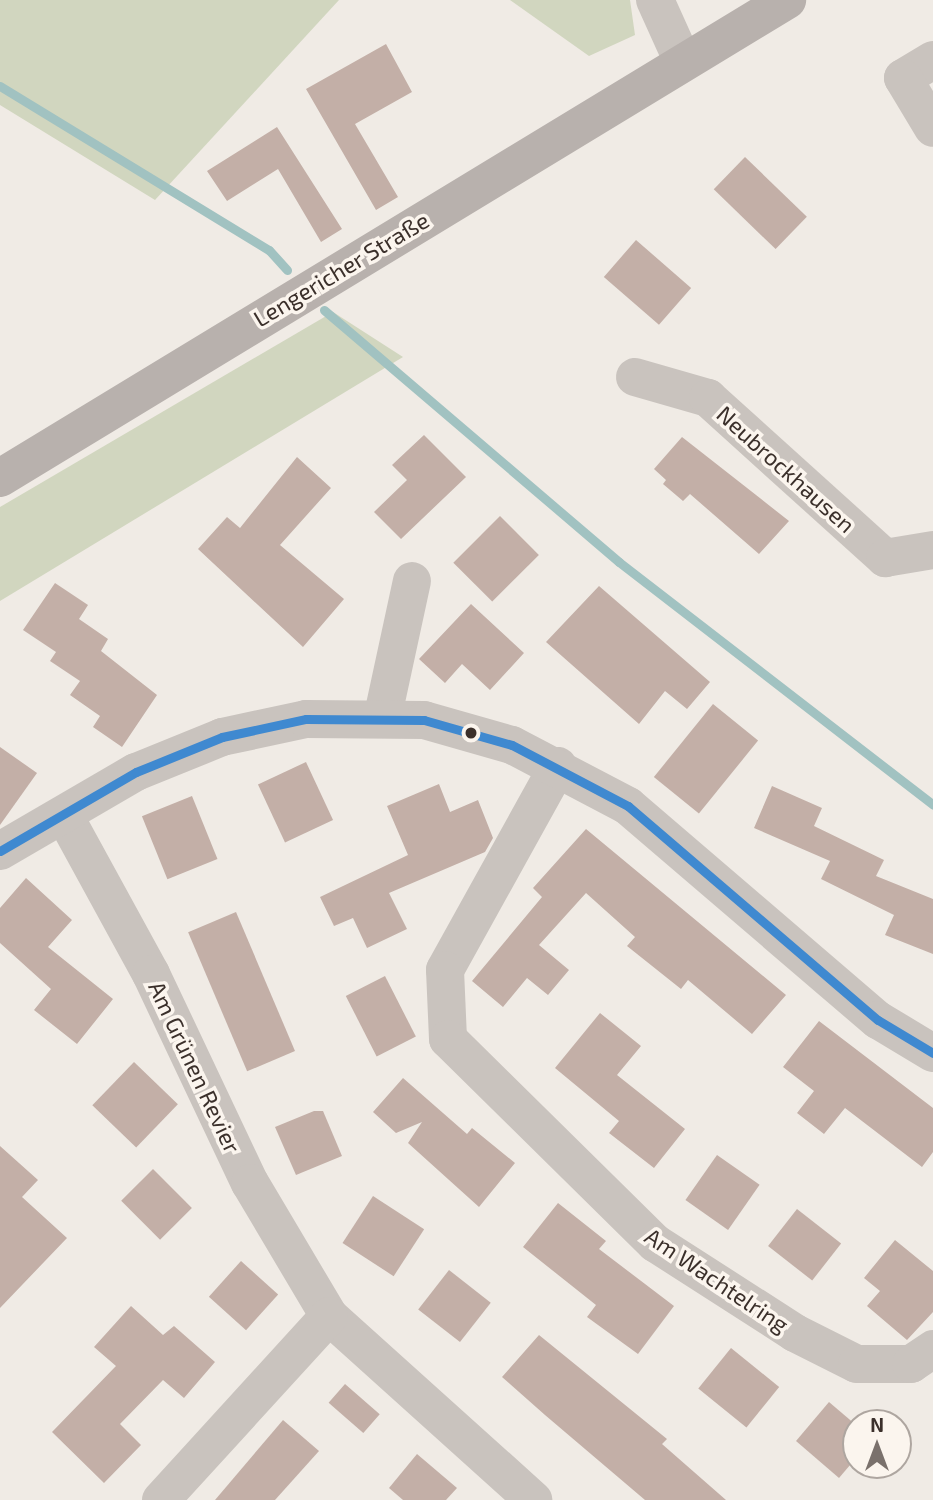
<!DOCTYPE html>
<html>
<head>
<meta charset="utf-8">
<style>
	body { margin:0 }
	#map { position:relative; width:933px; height:1500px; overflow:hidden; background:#f0ebe5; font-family:"Exo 2",sans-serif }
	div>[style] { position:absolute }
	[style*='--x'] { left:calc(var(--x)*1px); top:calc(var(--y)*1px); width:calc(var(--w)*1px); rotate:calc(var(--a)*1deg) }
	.green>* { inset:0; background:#d1d6bf }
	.stream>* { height:9px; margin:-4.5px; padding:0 4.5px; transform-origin:4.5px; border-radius:4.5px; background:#a1c2c1 }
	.building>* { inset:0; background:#c3afa7; transform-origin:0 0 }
	.minor>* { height:38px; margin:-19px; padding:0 19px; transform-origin:19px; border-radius:19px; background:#c9c3be }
	.major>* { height:38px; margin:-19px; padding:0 19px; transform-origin:19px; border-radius:19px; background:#b8b1ad }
	.bus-1>* { height:9px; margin:-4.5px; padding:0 4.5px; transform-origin:4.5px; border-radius:4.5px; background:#3f89d0 }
	.dots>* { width:19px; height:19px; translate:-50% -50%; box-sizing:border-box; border:4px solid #fbf5ee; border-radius:50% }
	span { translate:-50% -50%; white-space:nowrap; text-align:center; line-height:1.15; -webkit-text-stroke:7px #fbf5ee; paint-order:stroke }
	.street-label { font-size:23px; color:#3b302b }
	.north { position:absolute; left:842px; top:1409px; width:70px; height:70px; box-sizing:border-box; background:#fbf5ee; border:2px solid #aea6a0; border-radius:50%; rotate:0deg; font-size:19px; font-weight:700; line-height:28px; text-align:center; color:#3b302b }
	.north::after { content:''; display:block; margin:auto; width:24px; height:32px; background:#7a716c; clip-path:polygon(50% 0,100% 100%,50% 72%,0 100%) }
</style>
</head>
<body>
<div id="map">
	<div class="green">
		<i style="clip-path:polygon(0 0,339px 0,155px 200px,0 105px)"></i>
		<i style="clip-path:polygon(510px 0,630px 0,635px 35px,589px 56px)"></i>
		<i style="clip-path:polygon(333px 312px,403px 357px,0 601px,0 507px)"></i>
	</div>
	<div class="stream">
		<i style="--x:0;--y:86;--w:315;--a:31.4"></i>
		<i style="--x:269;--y:250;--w:27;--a:48"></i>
		<i style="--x:324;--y:310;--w:388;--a:40.5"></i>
		<i style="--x:619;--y:562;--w:397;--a:37.7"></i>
	</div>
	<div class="building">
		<i style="clip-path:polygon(386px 44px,412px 92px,355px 124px,398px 197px,376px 210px,306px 89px)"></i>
		<i style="clip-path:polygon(277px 127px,342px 229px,321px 242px,278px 169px,227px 201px,207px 171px)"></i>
		<i style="left:745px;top:157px;width:86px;height:45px;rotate:44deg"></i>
		<i style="left:636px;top:240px;width:73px;height:49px;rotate:41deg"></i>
		<i style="clip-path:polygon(424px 435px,466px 477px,401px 539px,374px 512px,407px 480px,392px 465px)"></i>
		<i style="clip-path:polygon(682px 437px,789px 521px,759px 554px,690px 494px,683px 501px,663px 484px,666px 480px,654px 469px)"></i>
		<i style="clip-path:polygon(297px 457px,331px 488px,280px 545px,344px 599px,303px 647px,198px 549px,227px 517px,240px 528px)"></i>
		<i style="left:500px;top:516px;width:55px;height:66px;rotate:45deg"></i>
		<i style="clip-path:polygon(55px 583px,88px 605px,79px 619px,108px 639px,101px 651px,157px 695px,122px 747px,93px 727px,100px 716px,70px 695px,80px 681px,50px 661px,56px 652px,23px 630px)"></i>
		<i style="clip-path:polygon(599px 586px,710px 682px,687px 709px,665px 691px,639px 724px,546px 642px)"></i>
		<i style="clip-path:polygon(471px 604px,524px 653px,490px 690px,462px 664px,445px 683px,419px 659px)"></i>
		<i style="left:713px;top:704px;width:58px;height:94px;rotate:39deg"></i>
		<i style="clip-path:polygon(0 747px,37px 773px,0 825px)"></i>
		<i style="left:306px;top:762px;width:64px;height:53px;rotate:65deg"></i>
		<i style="clip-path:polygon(439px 784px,450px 812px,478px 800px,493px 838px,485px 852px,389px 893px,407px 929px,367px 948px,353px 918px,334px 926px,320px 897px,408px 855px,387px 806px)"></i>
		<i style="clip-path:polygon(772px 786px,822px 808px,814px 826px,884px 860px,876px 876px,933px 899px,933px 954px,885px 935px,894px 915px,821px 879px,830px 861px,754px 828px)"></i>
		<i style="left:192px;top:796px;width:68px;height:54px;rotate:68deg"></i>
		<i style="clip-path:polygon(586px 829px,786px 995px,752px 1034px,688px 980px,681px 989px,627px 946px,635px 937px,586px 893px,539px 945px,569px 970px,548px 995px,527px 978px,503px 1007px,472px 981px,542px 897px,533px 888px)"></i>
		<i style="clip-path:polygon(26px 878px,72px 920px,48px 947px,113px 999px,77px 1044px,34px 1010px,51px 989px,0 943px,0 908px)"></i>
		<i style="left:236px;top:912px;width:151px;height:52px;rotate:67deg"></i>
		<i style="left:385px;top:976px;width:68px;height:44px;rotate:63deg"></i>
		<i style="clip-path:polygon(600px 1013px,641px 1046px,617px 1075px,685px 1129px,654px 1168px,609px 1133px,619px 1121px,555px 1068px)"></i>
		<i style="clip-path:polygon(819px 1021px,933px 1108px,933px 1152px,922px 1167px,845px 1108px,824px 1134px,797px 1113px,814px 1091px,783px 1067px)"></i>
		<i style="left:134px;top:1062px;width:61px;height:60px;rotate:44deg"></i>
		<i style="clip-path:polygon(403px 1078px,467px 1134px,472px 1128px,515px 1163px,479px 1207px,408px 1143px,422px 1122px,396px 1133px,373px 1112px)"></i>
		<i style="clip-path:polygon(314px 1111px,323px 1111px,342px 1156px,296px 1175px,275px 1127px)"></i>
		<i style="clip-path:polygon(0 1146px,38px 1180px,22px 1197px,67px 1238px,0 1308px)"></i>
		<i style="left:717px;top:1155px;width:52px;height:55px;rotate:35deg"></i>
		<i style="left:153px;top:1169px;width:55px;height:45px;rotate:45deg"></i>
		<i style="left:373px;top:1196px;width:61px;height:56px;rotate:33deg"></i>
		<i style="clip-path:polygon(558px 1203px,606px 1241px,599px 1249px,674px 1306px,638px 1354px,587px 1317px,596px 1305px,523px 1247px)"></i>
		<i style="left:797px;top:1209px;width:56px;height:47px;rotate:38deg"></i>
		<i style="clip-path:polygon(895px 1240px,933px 1271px,933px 1312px,907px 1340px,867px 1306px,880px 1291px,864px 1278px)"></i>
		<i style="left:241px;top:1261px;width:50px;height:48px;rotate:42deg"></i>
		<i style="left:449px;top:1270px;width:53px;height:50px;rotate:38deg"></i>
		<i style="clip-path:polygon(131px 1306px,163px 1335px,174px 1326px,215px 1362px,184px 1398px,163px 1380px,120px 1424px,141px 1445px,104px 1483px,52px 1432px,116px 1366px,94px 1347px)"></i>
		<i style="clip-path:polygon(539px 1335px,667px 1439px,662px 1444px,726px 1500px,645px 1500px,545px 1415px,502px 1377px)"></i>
		<i style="left:731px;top:1348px;width:62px;height:52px;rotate:39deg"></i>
		<i style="left:345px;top:1384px;width:46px;height:25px;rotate:41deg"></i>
		<i style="clip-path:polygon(829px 1402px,856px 1425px,856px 1458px,839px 1478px,796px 1441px)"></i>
		<i style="clip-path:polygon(283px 1420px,319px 1451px,275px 1500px,215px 1500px)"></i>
		<i style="clip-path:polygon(417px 1454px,457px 1488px,446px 1500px,403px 1500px,389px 1488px)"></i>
	</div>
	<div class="minor">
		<i style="--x:655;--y:0;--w:68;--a:65.7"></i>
		<i style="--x:933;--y:60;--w:35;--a:149"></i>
		<i style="--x:903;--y:78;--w:58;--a:59"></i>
		<i style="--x:635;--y:377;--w:76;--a:16"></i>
		<i style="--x:708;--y:398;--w:239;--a:42.1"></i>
		<i style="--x:885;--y:558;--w:49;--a:-9.5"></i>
		<i style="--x:383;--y:715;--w:137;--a:-77.8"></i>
		<i style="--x:558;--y:766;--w:233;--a:119"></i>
		<i style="--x:445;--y:970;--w:69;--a:87.5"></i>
		<i style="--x:448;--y:1039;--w:291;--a:44.6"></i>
		<i style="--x:655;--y:1243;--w:166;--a:32.7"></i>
		<i style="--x:795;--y:1333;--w:69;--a:26.6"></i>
		<i style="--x:857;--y:1364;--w:54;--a:0"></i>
		<i style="--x:911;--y:1364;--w:27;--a:-34"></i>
		<i style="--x:64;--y:815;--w:181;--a:61.3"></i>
		<i style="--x:151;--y:974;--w:231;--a:64.7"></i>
		<i style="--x:250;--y:1183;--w:155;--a:59.3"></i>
		<i style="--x:329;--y:1316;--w:275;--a:42"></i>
		<i style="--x:0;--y:851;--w:157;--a:-30.2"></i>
		<i style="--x:136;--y:772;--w:93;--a:-22.1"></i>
		<i style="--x:222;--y:737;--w:86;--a:-12.1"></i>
		<i style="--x:306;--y:719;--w:118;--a:0.5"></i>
		<i style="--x:424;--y:720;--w:91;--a:15.9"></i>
		<i style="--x:512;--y:745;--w:131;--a:27.7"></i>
		<i style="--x:628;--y:806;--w:329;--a:40.6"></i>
		<i style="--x:878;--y:1020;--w:64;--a:31"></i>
		<i style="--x:161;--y:1500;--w:249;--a:-47.6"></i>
	</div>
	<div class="major">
		<i style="--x:0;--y:478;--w:921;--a:-31.27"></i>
	</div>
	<div class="bus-1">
		<i style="--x:0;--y:851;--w:157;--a:-30.2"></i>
		<i style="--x:136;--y:772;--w:93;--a:-22.1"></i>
		<i style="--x:222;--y:737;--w:86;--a:-12.1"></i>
		<i style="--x:306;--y:719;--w:118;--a:0.5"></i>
		<i style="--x:424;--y:720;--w:91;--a:15.9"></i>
		<i style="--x:512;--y:745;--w:131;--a:27.7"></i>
		<i style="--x:628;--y:806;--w:329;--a:40.6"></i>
		<i style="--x:878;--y:1020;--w:64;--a:31"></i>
	</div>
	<div class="dots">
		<i style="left:471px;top:733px;background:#3b302b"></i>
	</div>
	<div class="street-label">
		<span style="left:341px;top:269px;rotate:-31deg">Lengericher Straße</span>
		<span style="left:786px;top:469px;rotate:42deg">Neubrockhausen</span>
		<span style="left:195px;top:1067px;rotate:65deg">Am Grünen Revier</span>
		<span style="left:717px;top:1280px;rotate:34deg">Am Wachtelring</span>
	</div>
	<div class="north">N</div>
</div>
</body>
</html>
